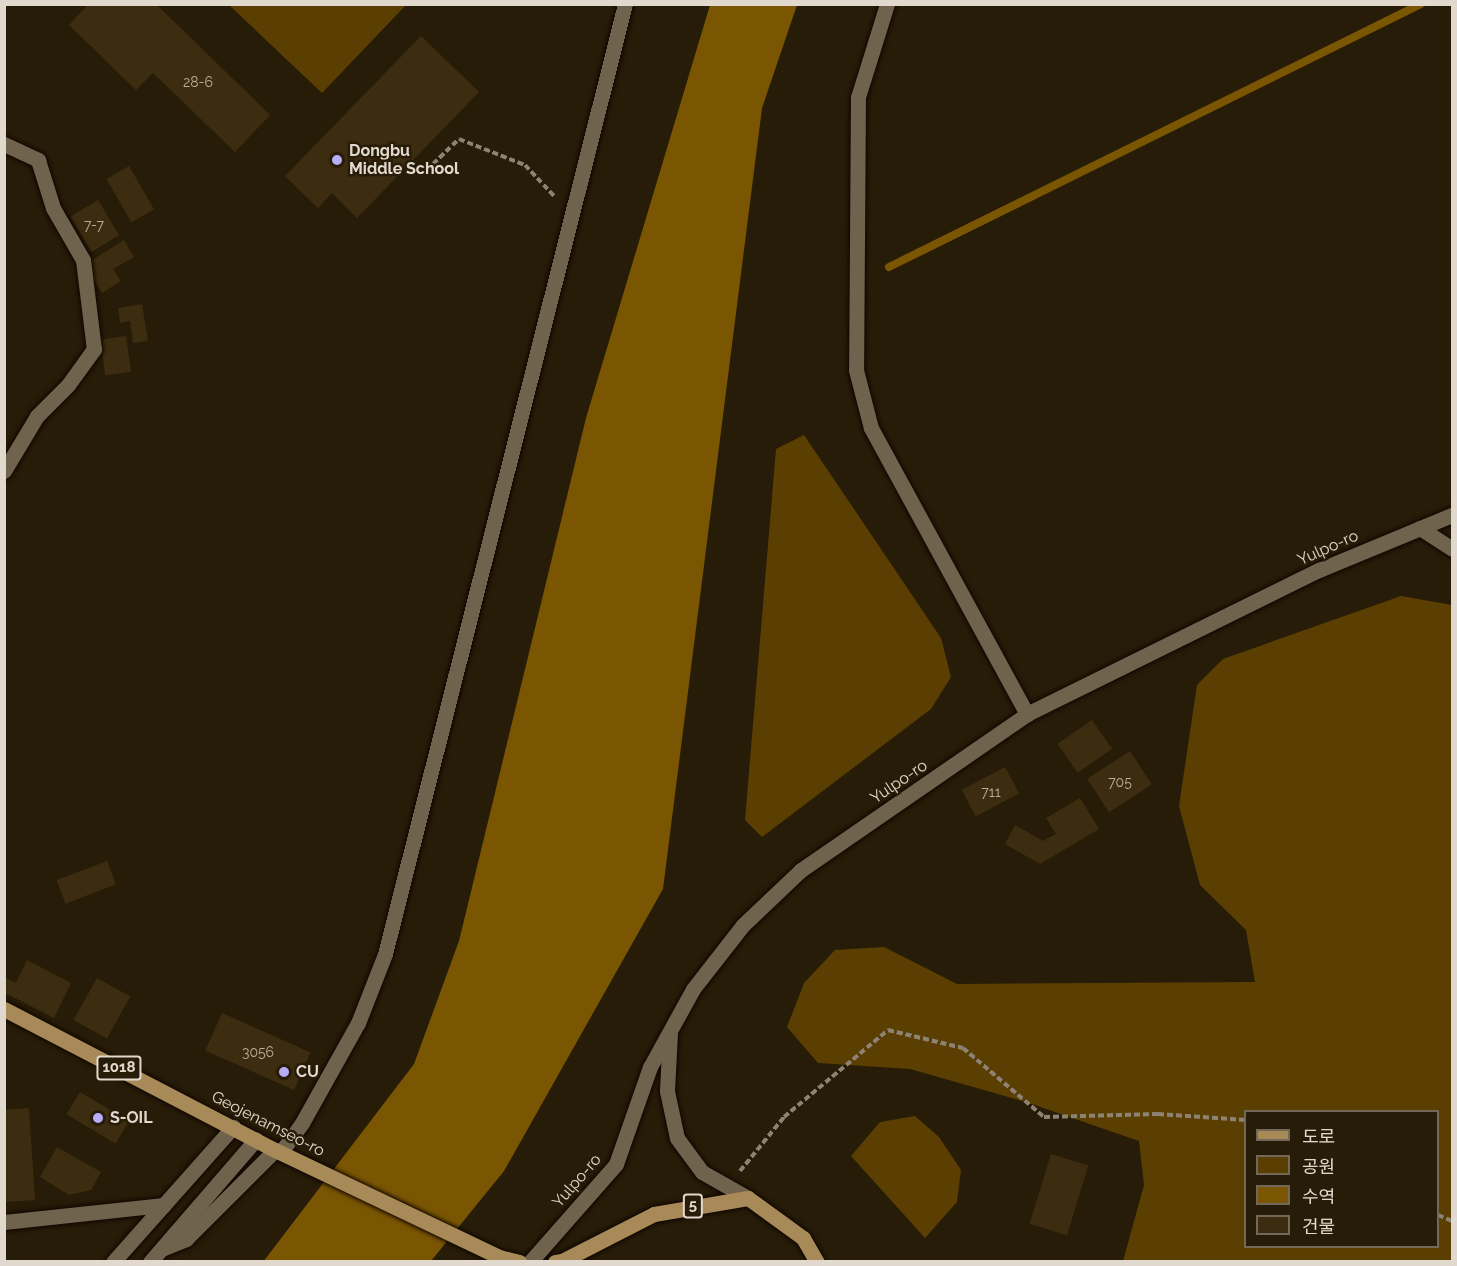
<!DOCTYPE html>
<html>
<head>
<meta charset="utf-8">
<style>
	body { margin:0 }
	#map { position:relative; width:1457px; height:1266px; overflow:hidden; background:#271c08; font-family:Raleway,"Noto Sans KR",sans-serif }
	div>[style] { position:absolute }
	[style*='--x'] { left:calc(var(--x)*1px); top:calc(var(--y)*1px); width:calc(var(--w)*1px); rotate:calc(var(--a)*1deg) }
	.green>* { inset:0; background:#5b3f02 }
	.water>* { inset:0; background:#7a5603 }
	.stream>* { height:8px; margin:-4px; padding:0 4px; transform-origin:4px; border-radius:4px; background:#7a5603 }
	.building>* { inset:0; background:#3d2d10; transform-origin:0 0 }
	.path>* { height:4px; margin-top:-2px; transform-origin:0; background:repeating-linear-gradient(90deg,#8d8374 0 6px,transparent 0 9px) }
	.roads { filter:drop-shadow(0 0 2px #100600) drop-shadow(0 0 2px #100600) }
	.minor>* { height:15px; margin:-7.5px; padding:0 7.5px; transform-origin:7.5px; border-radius:7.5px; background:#70634d }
	.major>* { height:15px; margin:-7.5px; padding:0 7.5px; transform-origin:7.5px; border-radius:7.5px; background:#a78a58 }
	.dots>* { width:16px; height:16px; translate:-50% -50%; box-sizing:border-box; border:3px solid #271c08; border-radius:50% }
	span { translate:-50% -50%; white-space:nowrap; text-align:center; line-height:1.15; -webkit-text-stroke:5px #271c08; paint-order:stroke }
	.number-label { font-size:14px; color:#b8ae9e }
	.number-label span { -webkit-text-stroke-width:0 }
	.shield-label span { padding:2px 4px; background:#271c08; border:2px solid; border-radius:4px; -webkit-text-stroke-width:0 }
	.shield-label { font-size:15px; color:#e1d9cd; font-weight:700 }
	.poi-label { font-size:16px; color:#e1d9cd; font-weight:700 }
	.left { translate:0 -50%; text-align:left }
	.street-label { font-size:16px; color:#e1d9cd }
	.frame { position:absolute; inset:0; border:6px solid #e1d9cd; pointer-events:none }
	.legend { position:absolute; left:1244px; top:1110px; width:195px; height:138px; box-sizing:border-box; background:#271c08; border:2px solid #716857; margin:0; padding:8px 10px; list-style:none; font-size:18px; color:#e1d9cd }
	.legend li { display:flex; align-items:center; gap:12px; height:30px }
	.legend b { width:30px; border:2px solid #716857 }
</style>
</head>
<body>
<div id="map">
	<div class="green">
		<i style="clip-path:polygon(229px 5px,406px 5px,322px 93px)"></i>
		<i style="clip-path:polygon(804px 435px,941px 638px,951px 677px,931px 709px,762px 837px,745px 820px,776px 449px)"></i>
		<i style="clip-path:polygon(evenodd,1401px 596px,1452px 605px,1452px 1261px,1123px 1261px,1144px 1185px,1139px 1141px,1029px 1103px,910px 1069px,818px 1063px,787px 1027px,804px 983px,835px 950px,884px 947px,957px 984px,1255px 982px,1246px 930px,1200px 885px,1179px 806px,1197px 685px,1223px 659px,1401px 596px,1246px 1112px,1438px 1112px,1438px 1246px,1246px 1246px,1246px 1112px)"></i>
		<i style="clip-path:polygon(915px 1116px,939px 1137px,961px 1170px,957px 1202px,925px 1238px,851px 1156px,880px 1122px)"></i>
	</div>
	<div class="water">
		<i style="clip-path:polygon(710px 5px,797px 5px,762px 108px,663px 889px,504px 1171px,431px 1261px,263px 1262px,414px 1064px,459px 941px,586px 418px)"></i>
	</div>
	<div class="stream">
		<i style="--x:889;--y:267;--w:593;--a:-26.31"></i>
	</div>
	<div class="building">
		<i style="clip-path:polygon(84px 4px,156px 4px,270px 115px,235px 152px,153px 73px,136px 90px,69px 25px,86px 7px)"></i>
		<i style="clip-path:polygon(421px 36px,479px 92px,357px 218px,332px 193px,318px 208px,285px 176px)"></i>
		<i style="left:129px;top:166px;width:50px;height:26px;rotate:60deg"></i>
		<i style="left:98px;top:200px;width:41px;height:32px;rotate:59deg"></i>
		<i style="clip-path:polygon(124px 240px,134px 257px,113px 269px,121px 281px,102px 293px,91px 276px,91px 261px)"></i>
		<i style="clip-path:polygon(142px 304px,148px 341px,133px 343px,130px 321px,120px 323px,118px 308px)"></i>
		<i style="left:126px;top:336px;width:36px;height:26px;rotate:82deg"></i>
		<i style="left:1092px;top:720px;width:35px;height:42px;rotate:55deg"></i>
		<i style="left:1130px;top:751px;width:40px;height:51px;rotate:57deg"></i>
		<i style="left:1005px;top:767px;width:30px;height:49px;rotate:62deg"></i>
		<i style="clip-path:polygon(1080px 798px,1099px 829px,1040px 864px,1005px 844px,1015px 825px,1043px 841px,1056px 834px,1046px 818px)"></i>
		<i style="left:107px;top:861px;width:25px;height:54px;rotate:69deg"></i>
		<i style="clip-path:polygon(27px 960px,71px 983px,54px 1018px,5px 993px,6px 978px,16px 983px)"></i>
		<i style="left:97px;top:978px;width:38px;height:48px;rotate:29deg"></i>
		<i style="left:222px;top:1013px;width:97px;height:41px;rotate:24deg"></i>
		<i style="left:80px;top:1092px;width:57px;height:26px;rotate:31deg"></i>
		<i style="clip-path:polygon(29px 1108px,35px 1200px,4px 1202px,4px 1110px)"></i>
		<i style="clip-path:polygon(57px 1147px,101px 1172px,91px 1190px,69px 1195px,40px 1177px)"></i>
		<i style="left:1051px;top:1154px;width:39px;height:73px;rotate:17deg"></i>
	</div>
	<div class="path">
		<i style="--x:433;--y:164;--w:36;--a:-44"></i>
		<i style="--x:459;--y:139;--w:71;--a:21.5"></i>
		<i style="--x:525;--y:165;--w:44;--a:46.8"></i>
		<i style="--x:740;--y:1171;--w:70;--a:-50.8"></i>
		<i style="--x:784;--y:1117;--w:136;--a:-39.9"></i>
		<i style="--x:888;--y:1030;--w:77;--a:13.5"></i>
		<i style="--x:963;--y:1048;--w:106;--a:40.4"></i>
		<i style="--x:1044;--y:1117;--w:114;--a:-1.5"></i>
		<i style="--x:1158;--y:1114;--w:88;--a:3.9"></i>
		<i style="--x:1438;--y:1215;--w:15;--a:23"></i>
	</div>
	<div class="roads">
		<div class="minor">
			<i style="--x:887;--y:4;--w:97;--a:107.3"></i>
			<i style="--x:858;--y:97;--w:273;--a:90.4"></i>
			<i style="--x:856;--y:370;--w:60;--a:75.5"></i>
			<i style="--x:871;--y:428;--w:326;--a:61.4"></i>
			<i style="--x:4;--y:144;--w:38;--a:25"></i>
			<i style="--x:38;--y:160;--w:50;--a:72.6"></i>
			<i style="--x:53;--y:208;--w:60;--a:60"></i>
			<i style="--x:83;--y:260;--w:90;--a:83"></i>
			<i style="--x:94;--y:349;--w:44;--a:125.8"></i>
			<i style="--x:68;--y:385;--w:44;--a:135"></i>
			<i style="--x:37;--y:416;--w:64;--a:121"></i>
			<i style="--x:1420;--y:528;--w:38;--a:33"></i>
			<i style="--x:670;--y:1033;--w:58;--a:93"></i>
			<i style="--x:667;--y:1091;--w:48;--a:78"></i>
			<i style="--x:677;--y:1138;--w:42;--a:53.7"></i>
			<i style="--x:702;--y:1172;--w:53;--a:29.5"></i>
			<i style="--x:281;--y:1152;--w:36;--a:-54"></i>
			<i style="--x:302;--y:1123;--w:115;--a:-60.8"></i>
			<i style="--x:358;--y:1023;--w:74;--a:-68.6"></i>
			<i style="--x:385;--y:954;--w:980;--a:-75.82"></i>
			<i style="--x:4;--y:1222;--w:161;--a:-6.1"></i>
			<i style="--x:164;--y:1248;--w:24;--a:-22"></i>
			<i style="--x:186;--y:1239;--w:126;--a:-45"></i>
			<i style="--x:113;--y:1262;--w:181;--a:-48.4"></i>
			<i style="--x:150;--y:1262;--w:162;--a:-49.2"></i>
			<i style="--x:530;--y:1262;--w:130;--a:-48.7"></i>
			<i style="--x:616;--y:1164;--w:103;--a:-70.7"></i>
			<i style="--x:650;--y:1067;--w:89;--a:-61.1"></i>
			<i style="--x:693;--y:989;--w:81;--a:-52"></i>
			<i style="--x:743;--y:925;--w:80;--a:-43.5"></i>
			<i style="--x:801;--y:870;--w:275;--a:-34.6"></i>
			<i style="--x:1027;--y:714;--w:326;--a:-26.3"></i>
			<i style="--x:1319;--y:570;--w:144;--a:-22.5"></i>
		</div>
		<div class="major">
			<i style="--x:4;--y:1009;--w:305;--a:27.5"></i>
			<i style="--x:275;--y:1150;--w:248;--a:25.5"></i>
			<i style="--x:499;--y:1257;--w:21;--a:14"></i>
			<i style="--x:555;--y:1262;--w:7;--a:-8"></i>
			<i style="--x:562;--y:1261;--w:103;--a:-27.1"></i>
			<i style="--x:654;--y:1214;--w:95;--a:-9.7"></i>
			<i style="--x:748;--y:1198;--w:68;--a:36"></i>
			<i style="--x:803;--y:1238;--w:28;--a:60"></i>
		</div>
	</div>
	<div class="dots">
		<i style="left:337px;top:160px;background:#b6acf8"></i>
		<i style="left:284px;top:1072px;background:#b6acf8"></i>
		<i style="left:98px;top:1118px;background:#b6acf8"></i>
	</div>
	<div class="number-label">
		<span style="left:198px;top:82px">28-6</span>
		<span style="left:94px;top:225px">7-7</span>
		<span style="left:1120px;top:782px">705</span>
		<span style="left:991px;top:792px">711</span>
		<span style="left:258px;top:1052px">3056</span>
	</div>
	<div class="shield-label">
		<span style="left:119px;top:1068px">1018</span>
		<span style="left:693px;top:1206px">5</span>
	</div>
	<div class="poi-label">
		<span class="left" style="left:349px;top:160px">Dongbu<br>Middle School</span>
		<span class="left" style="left:296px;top:1072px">CU</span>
		<span class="left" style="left:110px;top:1118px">S-OIL</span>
	</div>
	<div class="street-label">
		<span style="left:1328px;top:548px;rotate:-24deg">Yulpo-ro</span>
		<span style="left:899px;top:782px;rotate:-34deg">Yulpo-ro</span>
		<span style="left:268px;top:1124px;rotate:27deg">Geojenamseo-ro</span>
		<span style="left:577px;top:1181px;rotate:-49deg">Yulpo-ro</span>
	</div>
	<div class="frame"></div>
	<ul class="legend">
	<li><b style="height:8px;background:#a78a58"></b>도로</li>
	<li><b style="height:16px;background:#5b3f02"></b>공원</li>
	<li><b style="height:16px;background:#7a5603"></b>수역</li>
	<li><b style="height:16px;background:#3d2d10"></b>건물</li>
	</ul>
</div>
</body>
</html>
